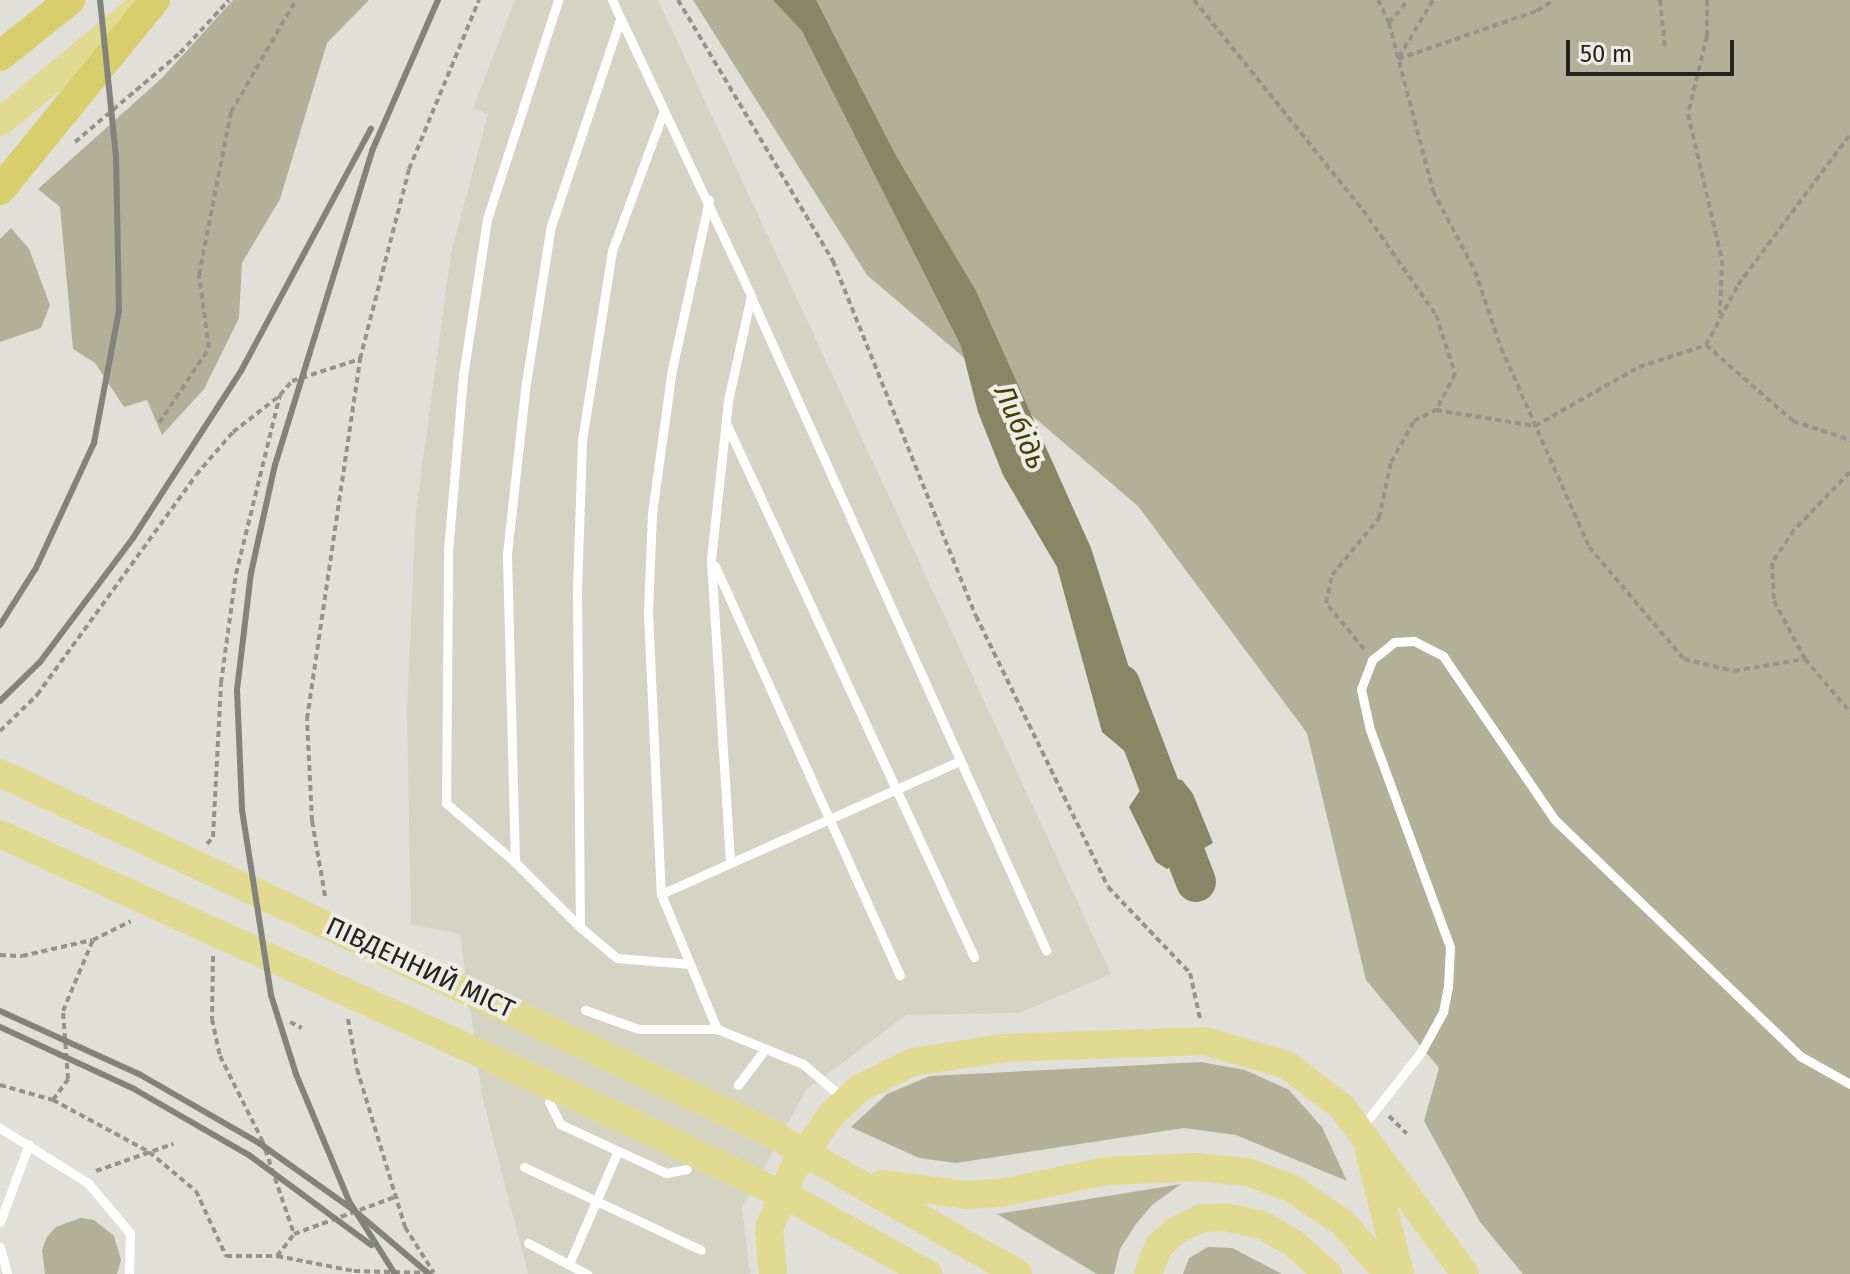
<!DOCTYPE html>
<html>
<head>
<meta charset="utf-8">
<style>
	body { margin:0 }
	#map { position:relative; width:1850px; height:1274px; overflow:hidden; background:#e0dfd8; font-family:"Fira Sans",sans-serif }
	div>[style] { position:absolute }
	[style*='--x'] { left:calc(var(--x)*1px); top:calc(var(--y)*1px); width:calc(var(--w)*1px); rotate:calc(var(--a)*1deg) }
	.built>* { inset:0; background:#d5d4c4 }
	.green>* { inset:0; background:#b2b096 }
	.water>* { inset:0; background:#898666 }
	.river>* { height:40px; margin:-20px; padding:0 20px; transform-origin:20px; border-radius:20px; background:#898666 }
	.path>* { height:4px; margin-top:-2px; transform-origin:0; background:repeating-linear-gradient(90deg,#94938e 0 6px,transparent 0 10px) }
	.service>* { height:9px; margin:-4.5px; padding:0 4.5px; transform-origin:4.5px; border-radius:4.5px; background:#fff }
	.primary>* { height:28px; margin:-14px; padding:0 14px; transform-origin:14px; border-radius:14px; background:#e2da90 }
	.trunk>* { height:30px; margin:-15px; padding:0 15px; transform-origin:15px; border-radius:15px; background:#d8ce6b }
	.rail>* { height:6px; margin:-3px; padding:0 3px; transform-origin:3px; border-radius:3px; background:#83837e }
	span { translate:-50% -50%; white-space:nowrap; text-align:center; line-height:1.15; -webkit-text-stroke:8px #edede5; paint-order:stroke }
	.street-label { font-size:26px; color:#232320 }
	.water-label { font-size:28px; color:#443e00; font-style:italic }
	.scale { position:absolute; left:1566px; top:40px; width:168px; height:36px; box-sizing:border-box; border:4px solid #232320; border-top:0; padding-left:10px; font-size:24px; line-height:28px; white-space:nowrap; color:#232320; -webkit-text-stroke:6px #edede5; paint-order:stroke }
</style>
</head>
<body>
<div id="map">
	<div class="built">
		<i style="clip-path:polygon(515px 0,658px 0,1111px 974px,1019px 1013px,906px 1015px,806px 1090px,742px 1208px,750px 1274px,528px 1274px,482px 1095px,460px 934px,411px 924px,407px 710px,416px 511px,451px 254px,488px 114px,473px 108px)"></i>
	</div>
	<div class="green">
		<i style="clip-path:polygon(233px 0,369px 0,327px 43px,280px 199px,242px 263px,239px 318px,204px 389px,162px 435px,147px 400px,124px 407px,95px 363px,73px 349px,60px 207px,38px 189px,162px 78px)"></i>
		<i style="clip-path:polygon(693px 0,1850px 0,1850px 1274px,1523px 1274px,1480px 1222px,1424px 1121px,1439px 1068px,1366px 980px,1307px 733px,1138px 506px,867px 275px)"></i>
		<i style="clip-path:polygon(11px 228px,29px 249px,50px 305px,41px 328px,0 342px,0 239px)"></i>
		<i style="clip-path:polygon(1201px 1062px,1245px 1070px,1289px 1090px,1322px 1127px,1347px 1181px,1236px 1135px,1184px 1128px,956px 1163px,919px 1158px,851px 1127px,887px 1094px,930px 1076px)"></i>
		<i style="clip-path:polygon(1181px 1184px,1152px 1205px,1136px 1224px,1120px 1249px,1114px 1274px,1097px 1274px,997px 1214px)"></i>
		<i style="clip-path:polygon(80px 1218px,94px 1220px,114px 1236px,121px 1260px,117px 1274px,45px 1274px,42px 1250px,47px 1237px,56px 1227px)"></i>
		<i style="clip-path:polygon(1208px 1247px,1232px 1248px,1282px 1274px,1183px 1274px,1189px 1258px)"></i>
	</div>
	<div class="water">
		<i style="clip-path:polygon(773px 0,816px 0,895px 154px,976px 291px,1091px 548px,1147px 724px,1127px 753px,1102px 732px,1057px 567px,1003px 475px,978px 412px,961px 346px,802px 31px)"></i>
		<i style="clip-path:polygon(1166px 778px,1182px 780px,1193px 794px,1213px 843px,1167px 869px,1156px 862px,1129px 807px,1141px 789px)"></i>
	</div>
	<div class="river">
		<i style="--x:1120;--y:684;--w:212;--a:69"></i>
	</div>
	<div class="path">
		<i style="--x:678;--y:0;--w:304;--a:59.3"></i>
		<i style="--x:833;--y:261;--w:383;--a:68.1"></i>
		<i style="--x:976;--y:616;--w:301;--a:64"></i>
		<i style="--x:1108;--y:887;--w:119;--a:46.4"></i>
		<i style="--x:1190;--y:973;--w:47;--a:77.7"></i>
		<i style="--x:1194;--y:0;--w:270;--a:51.2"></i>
		<i style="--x:1363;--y:210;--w:128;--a:55.2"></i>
		<i style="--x:1436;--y:315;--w:62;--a:72.1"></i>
		<i style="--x:1455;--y:374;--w:41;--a:117.8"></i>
		<i style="--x:1378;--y:0;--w:25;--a:64"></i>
		<i style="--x:1389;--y:23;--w:174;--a:75.3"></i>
		<i style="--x:1433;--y:191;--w:90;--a:62.3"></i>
		<i style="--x:1475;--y:271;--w:81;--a:71.3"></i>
		<i style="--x:1501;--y:348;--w:218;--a:66.1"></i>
		<i style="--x:1589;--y:547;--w:147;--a:49.7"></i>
		<i style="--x:1684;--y:659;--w:51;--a:13.5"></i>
		<i style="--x:1734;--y:671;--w:72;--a:-9.6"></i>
		<i style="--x:1660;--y:0;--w:48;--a:84.1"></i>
		<i style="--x:1707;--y:0;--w:36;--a:90"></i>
		<i style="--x:1707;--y:36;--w:80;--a:103.7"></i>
		<i style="--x:1688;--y:114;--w:150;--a:76.9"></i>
		<i style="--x:1722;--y:260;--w:54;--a:92.1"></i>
		<i style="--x:1389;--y:23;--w:30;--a:-50"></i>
		<i style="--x:1399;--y:57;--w:66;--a:-59.2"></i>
		<i style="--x:1398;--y:59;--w:147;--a:-19.1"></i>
		<i style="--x:1537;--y:11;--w:20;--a:-33"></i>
		<i style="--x:75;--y:142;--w:138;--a:-40.3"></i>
		<i style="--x:180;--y:53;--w:72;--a:-47.2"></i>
		<i style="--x:1706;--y:345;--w:116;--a:41.1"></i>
		<i style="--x:1793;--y:421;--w:60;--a:18.4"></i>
		<i style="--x:159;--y:423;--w:90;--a:-56.3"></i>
		<i style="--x:209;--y:348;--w:74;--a:-97.8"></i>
		<i style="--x:199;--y:275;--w:166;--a:-78.9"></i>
		<i style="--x:231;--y:112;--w:129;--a:-59.9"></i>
		<i style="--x:1850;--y:472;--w:81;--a:134"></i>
		<i style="--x:1794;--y:530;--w:40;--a:124"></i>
		<i style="--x:1772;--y:563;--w:38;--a:87"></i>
		<i style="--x:1774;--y:601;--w:66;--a:61.9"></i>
		<i style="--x:1805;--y:659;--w:70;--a:49.7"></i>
		<i style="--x:1364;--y:649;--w:60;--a:-129.6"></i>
		<i style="--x:1326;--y:603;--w:29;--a:-78"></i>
		<i style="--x:1332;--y:575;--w:74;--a:-50.5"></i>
		<i style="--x:1379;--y:518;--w:57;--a:-77.9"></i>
		<i style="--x:1391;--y:462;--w:47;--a:-60.7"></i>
		<i style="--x:1414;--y:421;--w:25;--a:-27"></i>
		<i style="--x:1436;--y:410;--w:100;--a:9.2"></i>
		<i style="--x:1535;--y:426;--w:120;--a:-29.6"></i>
		<i style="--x:1639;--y:367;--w:71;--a:-18.2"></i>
		<i style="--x:1706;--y:345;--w:68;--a:-61.9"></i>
		<i style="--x:1738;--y:285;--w:187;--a:-53.3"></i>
		<i style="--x:0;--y:731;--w:52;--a:-44.2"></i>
		<i style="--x:37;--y:695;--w:271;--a:-54.1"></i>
		<i style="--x:196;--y:475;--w:57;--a:-49.3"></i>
		<i style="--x:233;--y:432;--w:57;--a:-37.9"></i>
		<i style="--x:207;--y:844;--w:9;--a:-49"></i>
		<i style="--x:213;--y:837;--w:154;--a:-87"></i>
		<i style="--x:221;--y:683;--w:110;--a:-82.2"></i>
		<i style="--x:236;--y:574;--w:184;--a:-76.2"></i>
		<i style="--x:280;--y:395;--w:18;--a:-49"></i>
		<i style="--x:292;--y:381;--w:71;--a:-17.9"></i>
		<i style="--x:325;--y:896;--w:76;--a:-99.8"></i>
		<i style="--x:312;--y:821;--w:102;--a:-92.8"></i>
		<i style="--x:307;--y:719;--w:364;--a:-81.6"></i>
		<i style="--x:360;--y:359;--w:196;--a:-75.5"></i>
		<i style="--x:409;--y:169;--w:183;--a:-67.5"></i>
		<i style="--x:0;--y:955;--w:22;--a:3"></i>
		<i style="--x:22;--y:956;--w:72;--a:-12.9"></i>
		<i style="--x:213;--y:956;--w:63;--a:90.9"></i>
		<i style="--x:212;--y:1019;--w:38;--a:78"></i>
		<i style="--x:220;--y:1056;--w:94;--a:63.4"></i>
		<i style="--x:262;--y:1140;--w:99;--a:71.2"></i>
		<i style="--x:348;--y:1019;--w:51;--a:79.8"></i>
		<i style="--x:357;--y:1069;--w:165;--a:73.1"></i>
		<i style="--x:405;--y:1227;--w:54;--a:57.8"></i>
		<i style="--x:290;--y:1022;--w:13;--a:27"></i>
		<i style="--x:0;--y:1085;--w:55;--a:15.8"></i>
		<i style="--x:53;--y:1100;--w:109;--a:28.4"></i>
		<i style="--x:149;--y:1152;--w:61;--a:39.7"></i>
		<i style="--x:196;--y:1191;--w:72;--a:65.2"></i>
		<i style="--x:226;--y:1256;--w:51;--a:0"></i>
		<i style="--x:277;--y:1256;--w:78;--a:11"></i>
		<i style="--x:354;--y:1271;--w:79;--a:1.5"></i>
		<i style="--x:53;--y:1100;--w:26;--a:-54"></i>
		<i style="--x:68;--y:1079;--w:68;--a:-94.2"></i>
		<i style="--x:63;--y:1011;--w:77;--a:-67.1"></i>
		<i style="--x:93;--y:940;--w:42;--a:-26.6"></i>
		<i style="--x:1389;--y:1116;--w:25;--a:45"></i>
		<i style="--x:96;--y:1171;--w:82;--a:-19.3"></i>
		<i style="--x:277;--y:1256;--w:28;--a:-52"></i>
		<i style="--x:294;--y:1234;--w:108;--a:-20.1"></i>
	</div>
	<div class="service">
		<i style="--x:612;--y:0;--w:327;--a:64.8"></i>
		<i style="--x:751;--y:296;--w:107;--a:102.4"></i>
		<i style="--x:728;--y:401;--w:160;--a:96.1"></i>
		<i style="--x:711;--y:560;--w:304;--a:86.4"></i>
		<i style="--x:663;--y:113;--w:147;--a:110.3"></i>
		<i style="--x:612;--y:251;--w:191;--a:99"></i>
		<i style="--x:582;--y:440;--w:149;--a:91.9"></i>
		<i style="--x:577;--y:589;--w:338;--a:89.5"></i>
		<i style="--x:580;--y:927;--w:48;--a:40"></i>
		<i style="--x:617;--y:958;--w:73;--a:4.7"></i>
		<i style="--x:709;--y:200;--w:173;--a:102.3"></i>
		<i style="--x:672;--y:369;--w:145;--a:97.9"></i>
		<i style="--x:652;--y:513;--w:99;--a:92.3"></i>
		<i style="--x:648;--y:612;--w:282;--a:87.4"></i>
		<i style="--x:661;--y:894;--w:146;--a:67.5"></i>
		<i style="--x:751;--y:297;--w:717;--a:65.69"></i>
		<i style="--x:726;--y:423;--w:589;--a:65.09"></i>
		<i style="--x:715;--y:566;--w:449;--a:65.7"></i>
		<i style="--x:515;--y:862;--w:91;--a:-139.5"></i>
		<i style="--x:446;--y:803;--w:252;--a:-89.5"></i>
		<i style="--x:448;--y:551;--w:176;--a:-85.1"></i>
		<i style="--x:463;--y:376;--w:159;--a:-81.3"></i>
		<i style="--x:487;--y:219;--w:230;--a:-72"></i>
		<i style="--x:661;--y:894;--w:327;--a:-24"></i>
		<i style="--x:580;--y:927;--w:92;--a:-135"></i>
		<i style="--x:515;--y:862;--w:308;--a:-91.5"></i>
		<i style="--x:507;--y:554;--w:172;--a:-83.7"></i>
		<i style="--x:526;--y:383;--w:159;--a:-81"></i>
		<i style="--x:551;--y:226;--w:217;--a:-71.5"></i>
		<i style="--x:585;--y:1010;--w:57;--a:19.4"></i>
		<i style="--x:639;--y:1029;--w:78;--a:0"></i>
		<i style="--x:717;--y:1029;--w:93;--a:22.1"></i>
		<i style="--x:803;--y:1064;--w:52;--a:40.4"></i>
		<i style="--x:738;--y:1085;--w:45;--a:-53.1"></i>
		<i style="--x:549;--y:1102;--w:25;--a:63"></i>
		<i style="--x:560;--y:1124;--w:117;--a:24.8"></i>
		<i style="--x:666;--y:1173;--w:21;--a:-11"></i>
		<i style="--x:1362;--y:1127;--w:95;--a:-51.8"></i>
		<i style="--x:1421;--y:1052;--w:46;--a:-61.2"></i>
		<i style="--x:1443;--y:1012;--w:25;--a:-79"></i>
		<i style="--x:1448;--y:987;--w:40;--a:-87.1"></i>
		<i style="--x:1450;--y:947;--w:231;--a:-110.2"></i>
		<i style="--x:1370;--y:730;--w:42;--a:-102.4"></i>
		<i style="--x:1361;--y:689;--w:31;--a:-69"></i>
		<i style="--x:1372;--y:660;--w:28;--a:-39"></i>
		<i style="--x:1394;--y:642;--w:20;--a:-3"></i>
		<i style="--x:1414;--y:641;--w:33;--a:27"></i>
		<i style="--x:1443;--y:656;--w:197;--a:55.7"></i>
		<i style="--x:1554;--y:819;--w:342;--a:43.9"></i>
		<i style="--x:1800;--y:1056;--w:57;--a:29.2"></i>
		<i style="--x:0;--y:1128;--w:104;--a:32"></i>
		<i style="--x:88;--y:1183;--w:65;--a:50"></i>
		<i style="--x:130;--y:1233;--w:41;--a:91.4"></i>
		<i style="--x:524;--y:1167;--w:195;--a:25.1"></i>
		<i style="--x:0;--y:1222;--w:83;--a:-69.6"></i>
		<i style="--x:528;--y:1243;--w:67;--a:27.7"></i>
		<i style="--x:0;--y:1247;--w:28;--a:75"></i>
		<i style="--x:569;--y:1264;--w:123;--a:-66.6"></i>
	</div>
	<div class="primary">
		<i style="--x:0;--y:122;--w:175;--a:-39.4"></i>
		<i style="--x:0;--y:773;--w:844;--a:25.02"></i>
		<i style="--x:765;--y:1130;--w:291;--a:29.6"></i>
		<i style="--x:0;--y:834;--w:690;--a:24.56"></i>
		<i style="--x:628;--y:1121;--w:186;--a:25.5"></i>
		<i style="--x:796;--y:1201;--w:151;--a:28.9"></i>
		<i style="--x:1369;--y:1151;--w:127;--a:75.9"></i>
		<i style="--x:881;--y:1184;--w:88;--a:7.2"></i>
		<i style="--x:968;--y:1195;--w:32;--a:-4"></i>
		<i style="--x:1000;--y:1193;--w:109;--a:-11.6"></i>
		<i style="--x:1107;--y:1171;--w:89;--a:-2.6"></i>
		<i style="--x:1196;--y:1167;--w:51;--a:5.6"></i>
		<i style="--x:1247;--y:1172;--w:47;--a:20"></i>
		<i style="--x:1291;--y:1188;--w:61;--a:33.7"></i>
		<i style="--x:1342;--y:1222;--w:69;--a:48.5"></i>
		<i style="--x:773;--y:1274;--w:45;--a:-95.1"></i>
		<i style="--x:769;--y:1229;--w:61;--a:-68"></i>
		<i style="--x:792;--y:1172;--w:69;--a:-55.6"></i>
		<i style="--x:831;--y:1115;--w:40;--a:-43"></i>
		<i style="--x:860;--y:1088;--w:59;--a:-26.1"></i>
		<i style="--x:913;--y:1062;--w:91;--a:-8.8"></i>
		<i style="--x:1003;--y:1048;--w:202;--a:-2"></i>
		<i style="--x:1205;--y:1041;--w:85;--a:16.3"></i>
		<i style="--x:1287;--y:1065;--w:69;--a:37.4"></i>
		<i style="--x:1342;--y:1107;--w:207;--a:53.6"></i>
		<i style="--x:1148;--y:1274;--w:30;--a:-69"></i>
		<i style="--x:1159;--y:1246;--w:22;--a:-43"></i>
		<i style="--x:1175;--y:1231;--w:30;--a:-26"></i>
		<i style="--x:1202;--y:1218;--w:23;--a:-2"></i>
		<i style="--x:1225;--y:1217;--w:38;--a:12"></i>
		<i style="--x:1262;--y:1225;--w:36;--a:30"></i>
		<i style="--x:1293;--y:1243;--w:47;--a:41.5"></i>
	</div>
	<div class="trunk">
		<i style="--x:0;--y:56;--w:90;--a:-38.7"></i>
		<i style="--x:0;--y:190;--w:245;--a:-50.8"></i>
	</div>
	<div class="rail">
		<i style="--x:0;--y:625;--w:67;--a:-57.7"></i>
		<i style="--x:36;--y:568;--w:138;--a:-65.1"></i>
		<i style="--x:94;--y:443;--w:134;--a:-79.3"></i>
		<i style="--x:119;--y:311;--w:154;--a:-91.1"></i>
		<i style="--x:116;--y:157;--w:158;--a:-95.8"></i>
		<i style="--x:0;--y:701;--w:56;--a:-44.3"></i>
		<i style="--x:40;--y:662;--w:155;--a:-53.1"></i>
		<i style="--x:133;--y:538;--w:199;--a:-57.1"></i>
		<i style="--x:241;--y:371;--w:275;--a:-61.8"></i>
		<i style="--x:0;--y:1011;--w:153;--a:24.4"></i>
		<i style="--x:139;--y:1074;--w:138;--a:29.9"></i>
		<i style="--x:259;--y:1143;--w:118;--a:35.3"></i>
		<i style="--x:355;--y:1211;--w:97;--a:40.4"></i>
		<i style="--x:0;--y:1027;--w:148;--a:24.8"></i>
		<i style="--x:134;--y:1089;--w:133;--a:29.9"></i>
		<i style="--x:249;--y:1155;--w:152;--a:36.4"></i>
		<i style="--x:395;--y:1274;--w:86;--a:-122.2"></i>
		<i style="--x:349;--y:1201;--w:138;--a:-112.7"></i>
		<i style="--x:296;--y:1074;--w:83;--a:-107.6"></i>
		<i style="--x:271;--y:995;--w:188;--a:-98.9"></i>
		<i style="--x:242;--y:809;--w:119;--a:-92.4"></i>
		<i style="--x:237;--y:690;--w:118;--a:-83.2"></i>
		<i style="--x:251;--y:573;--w:111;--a:-77.5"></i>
		<i style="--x:275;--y:465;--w:329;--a:-72.8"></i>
		<i style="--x:372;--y:151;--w:165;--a:-66.4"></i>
	</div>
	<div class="street-label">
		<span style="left:420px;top:968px;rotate:25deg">ПІВДЕННИЙ МІСТ</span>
	</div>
	<div class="water-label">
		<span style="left:1020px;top:427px;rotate:66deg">Либідь</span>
	</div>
	<div class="scale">50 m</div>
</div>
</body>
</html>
